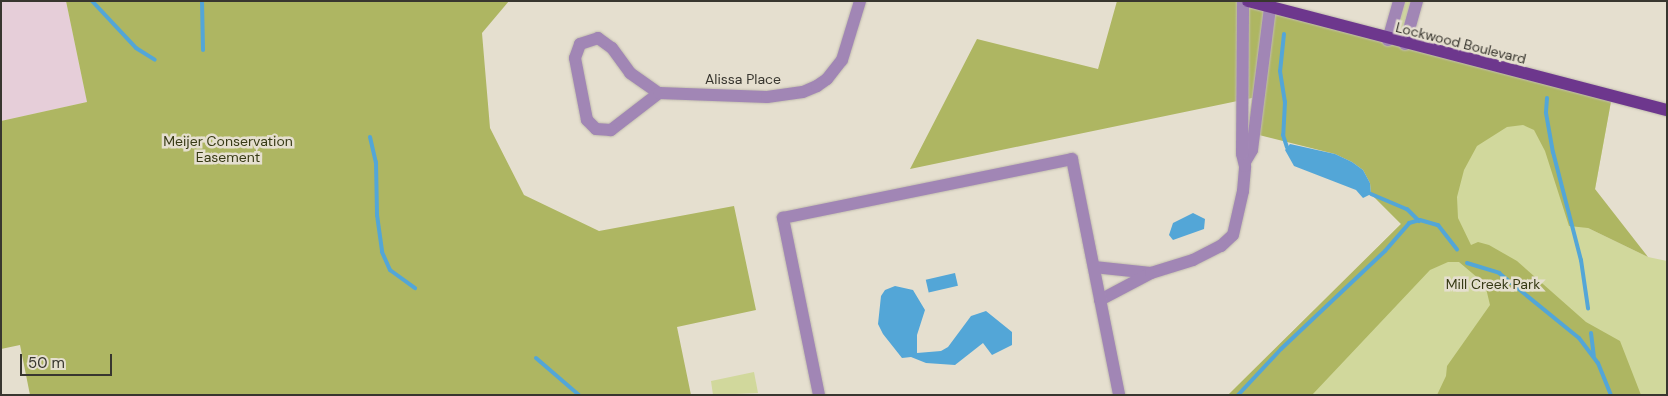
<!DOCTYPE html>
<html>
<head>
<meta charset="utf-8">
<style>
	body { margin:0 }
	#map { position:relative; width:1668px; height:396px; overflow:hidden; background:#e5dfcf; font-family:"DM Sans",sans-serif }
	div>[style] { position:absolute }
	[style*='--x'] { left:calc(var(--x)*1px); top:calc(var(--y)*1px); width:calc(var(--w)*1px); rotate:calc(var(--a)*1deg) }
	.commercial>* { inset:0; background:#e6ced9 }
	.green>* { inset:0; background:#d1d89c }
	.forest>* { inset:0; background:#aeb662 }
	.water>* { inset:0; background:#53a6d7; transform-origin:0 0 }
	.stream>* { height:4px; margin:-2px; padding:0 2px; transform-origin:2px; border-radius:2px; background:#53a6d7 }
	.roads { filter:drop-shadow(0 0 1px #c2bdaf) drop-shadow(0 0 1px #c2bdaf) }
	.minor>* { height:12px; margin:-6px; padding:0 6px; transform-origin:6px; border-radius:6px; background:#a186b5 }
	.major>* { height:12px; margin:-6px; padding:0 6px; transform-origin:6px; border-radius:6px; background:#6d378d }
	span { translate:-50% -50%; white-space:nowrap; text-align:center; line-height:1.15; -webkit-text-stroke:5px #e5dfcf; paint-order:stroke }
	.street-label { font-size:14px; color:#38362f }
	.park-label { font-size:14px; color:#373a15 }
	.frame { position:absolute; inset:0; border:2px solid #38362f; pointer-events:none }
	.scale { position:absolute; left:20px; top:354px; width:92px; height:22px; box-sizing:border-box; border:2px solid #38362f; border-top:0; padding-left:6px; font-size:15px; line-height:18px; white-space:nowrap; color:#38362f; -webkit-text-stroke:4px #e5dfcf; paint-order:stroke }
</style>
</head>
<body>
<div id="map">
	<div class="commercial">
		<i style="clip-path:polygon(1px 1px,66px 1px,87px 102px,1px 121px)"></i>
	</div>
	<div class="green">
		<i style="clip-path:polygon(1399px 1px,1417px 1px,1406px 44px,1612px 96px,1588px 228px,1648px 257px,1667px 261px,1667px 395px,1228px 395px,1401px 224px,1371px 194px,1388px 40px)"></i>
		<i style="clip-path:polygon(754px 372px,758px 393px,713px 395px,711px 381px)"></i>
	</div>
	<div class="forest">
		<i style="clip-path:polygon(66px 1px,509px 1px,482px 33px,490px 128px,524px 195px,599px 231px,734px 206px,756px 310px,677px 327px,691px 395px,30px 395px,20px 345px,1px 349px,1px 121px,87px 102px)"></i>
		<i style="clip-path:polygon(1117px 1px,1248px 1px,1612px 96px,1595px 189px,1648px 257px,1588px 228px,1569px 226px,1545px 151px,1534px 130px,1523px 125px,1507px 127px,1477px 146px,1464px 170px,1457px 197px,1458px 218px,1471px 245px,1478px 242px,1489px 245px,1517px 261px,1586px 322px,1620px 341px,1641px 395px,1437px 395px,1446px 376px,1447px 366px,1490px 305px,1485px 284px,1459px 262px,1448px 262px,1430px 270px,1312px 395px,1228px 395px,1401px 224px,1371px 194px,1370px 183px,1363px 170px,1352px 162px,1335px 154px,1247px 132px,1252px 98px,910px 169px,977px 39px,1098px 69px)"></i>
	</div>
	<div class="water">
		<i style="clip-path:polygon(1290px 144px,1335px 154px,1352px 162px,1363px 170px,1370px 183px,1371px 194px,1363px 198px,1356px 190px,1294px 166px,1285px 150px)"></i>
		<i style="clip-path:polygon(1193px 213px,1205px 219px,1204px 229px,1173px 240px,1169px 235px,1173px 223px)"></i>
		<i style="left:955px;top:273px;width:13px;height:30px;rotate:77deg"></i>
		<i style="clip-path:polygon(895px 286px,913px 290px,925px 310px,917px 335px,917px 353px,941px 351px,948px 347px,971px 316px,986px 311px,1012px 332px,1012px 345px,992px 355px,983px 343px,955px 365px,926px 363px,911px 357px,902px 358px,883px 334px,878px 324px,881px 296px,885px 290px)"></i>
	</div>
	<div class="stream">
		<i style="--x:92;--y:1;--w:64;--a:46.9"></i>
		<i style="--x:136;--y:48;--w:22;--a:32"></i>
		<i style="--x:202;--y:1;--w:49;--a:88.8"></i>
		<i style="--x:1284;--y:34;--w:37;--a:96"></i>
		<i style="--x:1280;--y:71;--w:31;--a:81"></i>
		<i style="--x:1285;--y:102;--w:33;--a:93"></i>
		<i style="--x:1283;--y:135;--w:13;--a:72"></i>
		<i style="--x:1547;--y:98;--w:15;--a:94"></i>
		<i style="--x:1546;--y:113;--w:40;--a:80"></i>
		<i style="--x:1553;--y:152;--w:112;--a:75.5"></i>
		<i style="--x:1581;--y:260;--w:49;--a:81.7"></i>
		<i style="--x:370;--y:137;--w:26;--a:77"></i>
		<i style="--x:376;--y:162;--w:53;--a:88.9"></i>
		<i style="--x:377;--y:215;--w:37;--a:82"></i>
		<i style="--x:382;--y:252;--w:20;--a:66"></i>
		<i style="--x:390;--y:270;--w:31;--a:36"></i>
		<i style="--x:1371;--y:194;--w:39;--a:23"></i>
		<i style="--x:1407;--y:209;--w:17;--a:45"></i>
		<i style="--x:1467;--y:263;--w:34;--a:17"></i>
		<i style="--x:1499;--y:273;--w:103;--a:39.1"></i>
		<i style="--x:1579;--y:338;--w:31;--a:53"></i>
		<i style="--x:1598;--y:363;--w:35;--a:68"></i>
		<i style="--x:1591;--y:333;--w:23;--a:83"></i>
		<i style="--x:536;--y:358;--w:57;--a:40.7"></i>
		<i style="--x:1238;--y:395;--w:63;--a:-46.9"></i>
		<i style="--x:1281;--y:349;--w:143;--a:-43.3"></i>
		<i style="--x:1385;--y:251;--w:37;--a:-49"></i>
		<i style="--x:1409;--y:223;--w:11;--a:-15"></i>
		<i style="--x:1420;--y:220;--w:19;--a:16"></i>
		<i style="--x:1438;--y:225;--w:31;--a:52"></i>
	</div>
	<div class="roads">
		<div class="minor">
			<i style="--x:598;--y:38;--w:17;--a:36"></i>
			<i style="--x:612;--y:48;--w:31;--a:54"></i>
			<i style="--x:630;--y:73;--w:35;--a:35"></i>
			<i style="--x:659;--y:93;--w:61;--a:142.4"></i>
			<i style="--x:611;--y:130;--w:15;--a:-176"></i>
			<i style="--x:596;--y:129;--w:13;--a:-135"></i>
			<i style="--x:587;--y:120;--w:63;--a:-101"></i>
			<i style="--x:575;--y:58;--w:15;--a:-70"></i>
			<i style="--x:580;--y:44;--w:19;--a:-18"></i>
			<i style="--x:1388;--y:40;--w:41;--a:-74.2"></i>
			<i style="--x:1405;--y:44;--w:45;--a:-74.4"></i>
			<i style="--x:659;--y:93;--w:108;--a:2.1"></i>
			<i style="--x:767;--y:97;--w:36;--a:-8"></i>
			<i style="--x:803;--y:92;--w:15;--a:-23"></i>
			<i style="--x:817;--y:86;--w:12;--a:-35"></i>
			<i style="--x:827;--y:79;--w:24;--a:-52"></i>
			<i style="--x:842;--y:60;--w:62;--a:-73"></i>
			<i style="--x:1245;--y:162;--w:14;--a:-60"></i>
			<i style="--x:1252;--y:150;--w:144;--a:-82.8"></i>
			<i style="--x:1094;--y:267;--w:57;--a:6"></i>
			<i style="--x:1100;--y:300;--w:58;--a:-27.9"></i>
			<i style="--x:1151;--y:273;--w:44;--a:-17.2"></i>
			<i style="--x:1193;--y:260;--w:31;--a:-27"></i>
			<i style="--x:1221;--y:246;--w:16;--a:-43"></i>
			<i style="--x:1233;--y:235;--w:45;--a:-77.2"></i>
			<i style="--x:1243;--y:191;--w:25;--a:-85"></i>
			<i style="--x:1245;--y:166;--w:12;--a:-104"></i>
			<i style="--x:1242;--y:154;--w:153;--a:-89.6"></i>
			<i style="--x:819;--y:395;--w:181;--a:-101.5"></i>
			<i style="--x:783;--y:218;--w:295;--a:-11.5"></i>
			<i style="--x:1072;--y:159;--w:241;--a:78.7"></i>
		</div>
		<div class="major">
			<i style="--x:1248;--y:1;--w:433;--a:14.6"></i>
		</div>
	</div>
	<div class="street-label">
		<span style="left:1461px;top:43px;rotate:14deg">Lockwood Boulevard</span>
		<span style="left:743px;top:79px">Alissa Place</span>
	</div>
	<div class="park-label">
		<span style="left:228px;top:149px">Meijer Conservation<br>Easement</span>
		<span style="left:1493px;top:284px">Mill Creek Park</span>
	</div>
	<div class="frame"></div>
	<div class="scale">50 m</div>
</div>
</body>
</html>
